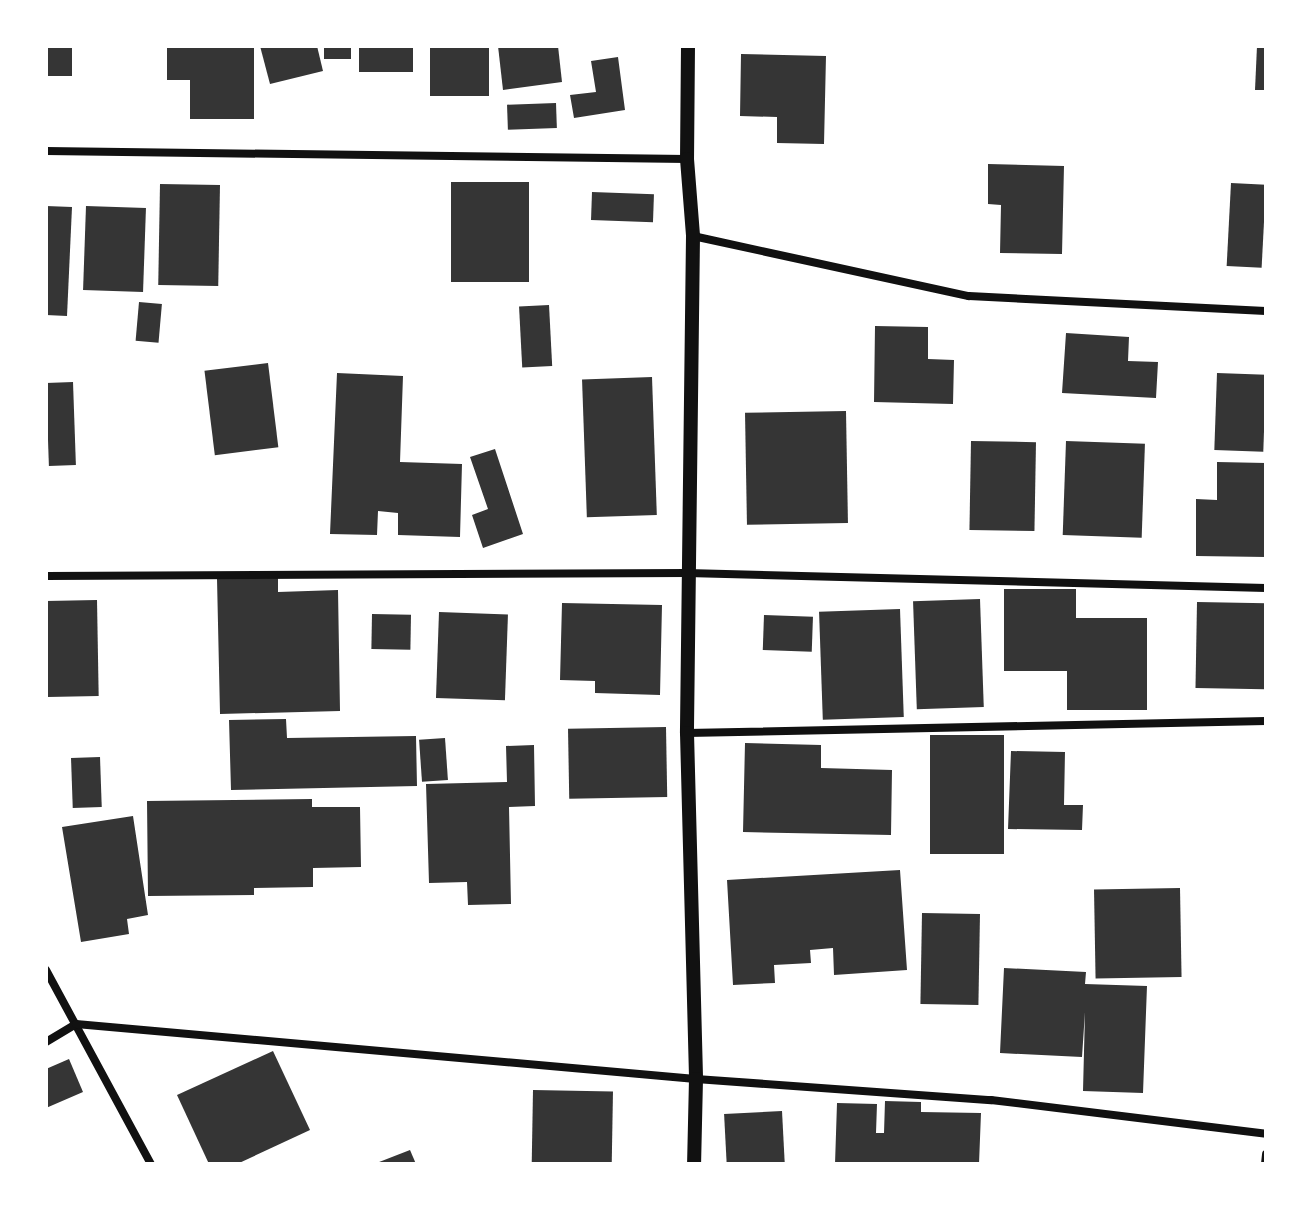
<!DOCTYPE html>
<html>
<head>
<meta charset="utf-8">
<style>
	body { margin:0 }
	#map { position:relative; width:1312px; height:1210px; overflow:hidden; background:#fff; font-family:Quicksand,sans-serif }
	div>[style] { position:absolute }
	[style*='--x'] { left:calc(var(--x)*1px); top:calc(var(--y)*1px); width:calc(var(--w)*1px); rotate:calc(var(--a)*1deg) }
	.building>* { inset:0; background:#353535; transform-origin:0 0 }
	.minor>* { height:8px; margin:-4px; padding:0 4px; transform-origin:4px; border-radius:4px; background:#111 }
	.tertiary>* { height:14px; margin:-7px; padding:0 7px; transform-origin:7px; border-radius:7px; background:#111 }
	span { translate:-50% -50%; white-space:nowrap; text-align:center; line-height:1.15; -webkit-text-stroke:7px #fff; paint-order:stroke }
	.frame { position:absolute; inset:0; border:48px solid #fff; pointer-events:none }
</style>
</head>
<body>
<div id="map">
	<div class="building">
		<i style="left:46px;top:46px;width:26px;height:30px"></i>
		<i style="clip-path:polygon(167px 46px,254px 46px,254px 119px,190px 119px,190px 80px,167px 80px)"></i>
		<i style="clip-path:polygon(260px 46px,317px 46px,323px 71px,270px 84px)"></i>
		<i style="left:324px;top:46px;width:27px;height:13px"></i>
		<i style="left:359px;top:46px;width:54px;height:26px"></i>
		<i style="left:430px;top:46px;width:59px;height:50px"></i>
		<i style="clip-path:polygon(498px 46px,558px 46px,562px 82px,503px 90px)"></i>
		<i style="clip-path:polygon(1257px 46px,1266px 46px,1266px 90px,1255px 90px)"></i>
		<i style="clip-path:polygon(741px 54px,826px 56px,824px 144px,777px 143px,777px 117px,740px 116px)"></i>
		<i style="clip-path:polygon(618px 57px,625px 110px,574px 118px,570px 95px,596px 92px,591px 61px)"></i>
		<i style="left:556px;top:103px;width:25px;height:49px;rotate:88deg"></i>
		<i style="clip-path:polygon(988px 164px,1064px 166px,1062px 254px,1000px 253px,1001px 205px,988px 204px)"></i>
		<i style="left:451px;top:182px;width:78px;height:100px"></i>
		<i style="left:1231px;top:183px;width:35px;height:83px;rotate:3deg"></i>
		<i style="left:160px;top:184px;width:60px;height:101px;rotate:1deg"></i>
		<i style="left:592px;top:192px;width:62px;height:28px;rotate:2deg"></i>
		<i style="clip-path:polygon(46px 206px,72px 207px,67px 316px,46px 315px)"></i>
		<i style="left:86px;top:206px;width:60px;height:84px;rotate:2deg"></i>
		<i style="left:139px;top:302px;width:23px;height:39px;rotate:5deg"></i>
		<i style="left:549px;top:305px;width:61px;height:30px;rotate:87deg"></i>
		<i style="clip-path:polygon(875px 326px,928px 327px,928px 359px,954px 360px,953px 404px,874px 402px)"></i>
		<i style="clip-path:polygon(1066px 333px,1129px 337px,1128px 361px,1158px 362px,1156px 398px,1062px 393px)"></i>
		<i style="left:268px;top:363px;width:85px;height:64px;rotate:83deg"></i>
		<i style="clip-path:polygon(337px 373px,403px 376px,400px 462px,462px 464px,460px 537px,398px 535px,398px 493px,398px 513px,378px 511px,377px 535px,330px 534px)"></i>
		<i style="left:1217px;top:373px;width:49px;height:77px;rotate:2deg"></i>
		<i style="left:652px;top:377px;width:138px;height:70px;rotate:88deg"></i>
		<i style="left:73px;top:382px;width:83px;height:27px;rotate:88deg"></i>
		<i style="left:846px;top:411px;width:112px;height:101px;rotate:89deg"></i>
		<i style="left:971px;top:441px;width:65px;height:89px;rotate:1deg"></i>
		<i style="left:1066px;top:441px;width:79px;height:94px;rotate:2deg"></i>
		<i style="clip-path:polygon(495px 449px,523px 534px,483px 548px,472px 515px,488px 509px,470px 457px)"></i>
		<i style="clip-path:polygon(1217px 462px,1266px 463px,1266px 557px,1196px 556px,1196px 499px,1217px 500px)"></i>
		<i style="clip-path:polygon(278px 578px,278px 592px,338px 590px,340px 711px,220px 714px,217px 579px)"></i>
		<i style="clip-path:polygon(1004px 589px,1076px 589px,1076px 618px,1147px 618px,1147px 710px,1067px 710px,1067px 671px,1004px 671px)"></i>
		<i style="left:980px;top:599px;width:108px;height:67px;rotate:88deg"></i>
		<i style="left:97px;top:600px;width:96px;height:51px;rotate:89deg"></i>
		<i style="left:1197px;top:602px;width:69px;height:86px;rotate:1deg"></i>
		<i style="clip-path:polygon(562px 603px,662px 605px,660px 695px,595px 693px,595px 681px,560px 680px)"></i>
		<i style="left:900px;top:609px;width:108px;height:81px;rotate:88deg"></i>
		<i style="left:439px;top:612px;width:69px;height:86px;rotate:2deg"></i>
		<i style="left:372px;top:614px;width:39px;height:35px;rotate:1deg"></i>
		<i style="left:764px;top:615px;width:49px;height:35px;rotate:2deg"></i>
		<i style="clip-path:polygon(286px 719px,287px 738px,416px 736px,417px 786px,231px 790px,229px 720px)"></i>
		<i style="left:666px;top:727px;width:70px;height:98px;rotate:89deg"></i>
		<i style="left:930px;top:735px;width:74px;height:119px"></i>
		<i style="left:445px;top:738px;width:42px;height:26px;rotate:86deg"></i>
		<i style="clip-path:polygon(745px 743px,821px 745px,821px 768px,892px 770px,891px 835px,743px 832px)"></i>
		<i style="clip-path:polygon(534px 745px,535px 806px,509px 807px,511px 904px,468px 905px,467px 882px,429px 883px,426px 784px,507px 782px,506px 746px)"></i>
		<i style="clip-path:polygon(1011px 751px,1065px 752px,1064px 805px,1083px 805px,1082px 830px,1008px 829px)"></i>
		<i style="left:100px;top:757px;width:50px;height:29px;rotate:88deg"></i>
		<i style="clip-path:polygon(312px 799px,312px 807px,360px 807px,361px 867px,313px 868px,313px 887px,254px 888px,254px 895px,148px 896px,147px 801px)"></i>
		<i style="clip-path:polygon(133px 816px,148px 915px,127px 919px,129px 934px,81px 942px,62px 827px)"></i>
		<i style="clip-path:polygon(900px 870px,907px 970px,834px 975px,833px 948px,810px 950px,811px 963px,774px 965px,775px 983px,733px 985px,727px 880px)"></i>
		<i style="left:1180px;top:888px;width:89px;height:86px;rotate:89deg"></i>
		<i style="left:922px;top:913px;width:58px;height:91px;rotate:1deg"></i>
		<i style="clip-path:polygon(1004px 968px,1086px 972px,1085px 984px,1147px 986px,1143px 1093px,1083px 1091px,1085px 1012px,1082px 1057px,1000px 1053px)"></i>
		<i style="clip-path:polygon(273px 1051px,310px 1130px,237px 1164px,209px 1164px,177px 1095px)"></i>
		<i style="clip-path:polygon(69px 1059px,83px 1092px,46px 1108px,46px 1069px)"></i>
		<i style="left:533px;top:1090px;width:80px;height:74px;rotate:1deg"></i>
		<i style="clip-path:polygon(885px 1101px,921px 1102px,921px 1112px,981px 1113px,979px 1164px,835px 1164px,837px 1103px,877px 1104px,876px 1133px,884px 1133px)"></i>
		<i style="left:782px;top:1111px;width:53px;height:58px;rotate:87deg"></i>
		<i style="clip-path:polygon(410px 1150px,416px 1164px,374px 1164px)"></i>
	</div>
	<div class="minor">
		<i style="--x:46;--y:151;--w:641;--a:0.72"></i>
		<i style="--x:693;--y:236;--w:282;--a:12.3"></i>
		<i style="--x:969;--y:296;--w:297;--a:2.9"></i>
		<i style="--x:46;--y:576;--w:641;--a:-0.27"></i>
		<i style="--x:687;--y:573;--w:579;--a:1.48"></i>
		<i style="--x:687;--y:733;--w:579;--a:-1.19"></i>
		<i style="--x:46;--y:970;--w:221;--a:61.6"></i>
		<i style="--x:46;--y:1042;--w:35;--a:-31"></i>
		<i style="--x:76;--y:1024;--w:622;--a:5.07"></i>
		<i style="--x:696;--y:1079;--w:296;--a:4.1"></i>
		<i style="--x:991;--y:1100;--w:277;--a:7"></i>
		<i style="--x:1265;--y:1164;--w:10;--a:-84"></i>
	</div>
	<div class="tertiary">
		<i style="--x:688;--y:46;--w:113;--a:90.5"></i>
		<i style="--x:687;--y:159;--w:77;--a:85.5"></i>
		<i style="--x:693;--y:236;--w:497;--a:90.7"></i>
		<i style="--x:687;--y:733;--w:346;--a:88.5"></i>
		<i style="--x:696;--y:1079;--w:85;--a:91.3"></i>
	</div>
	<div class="frame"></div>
</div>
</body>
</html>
